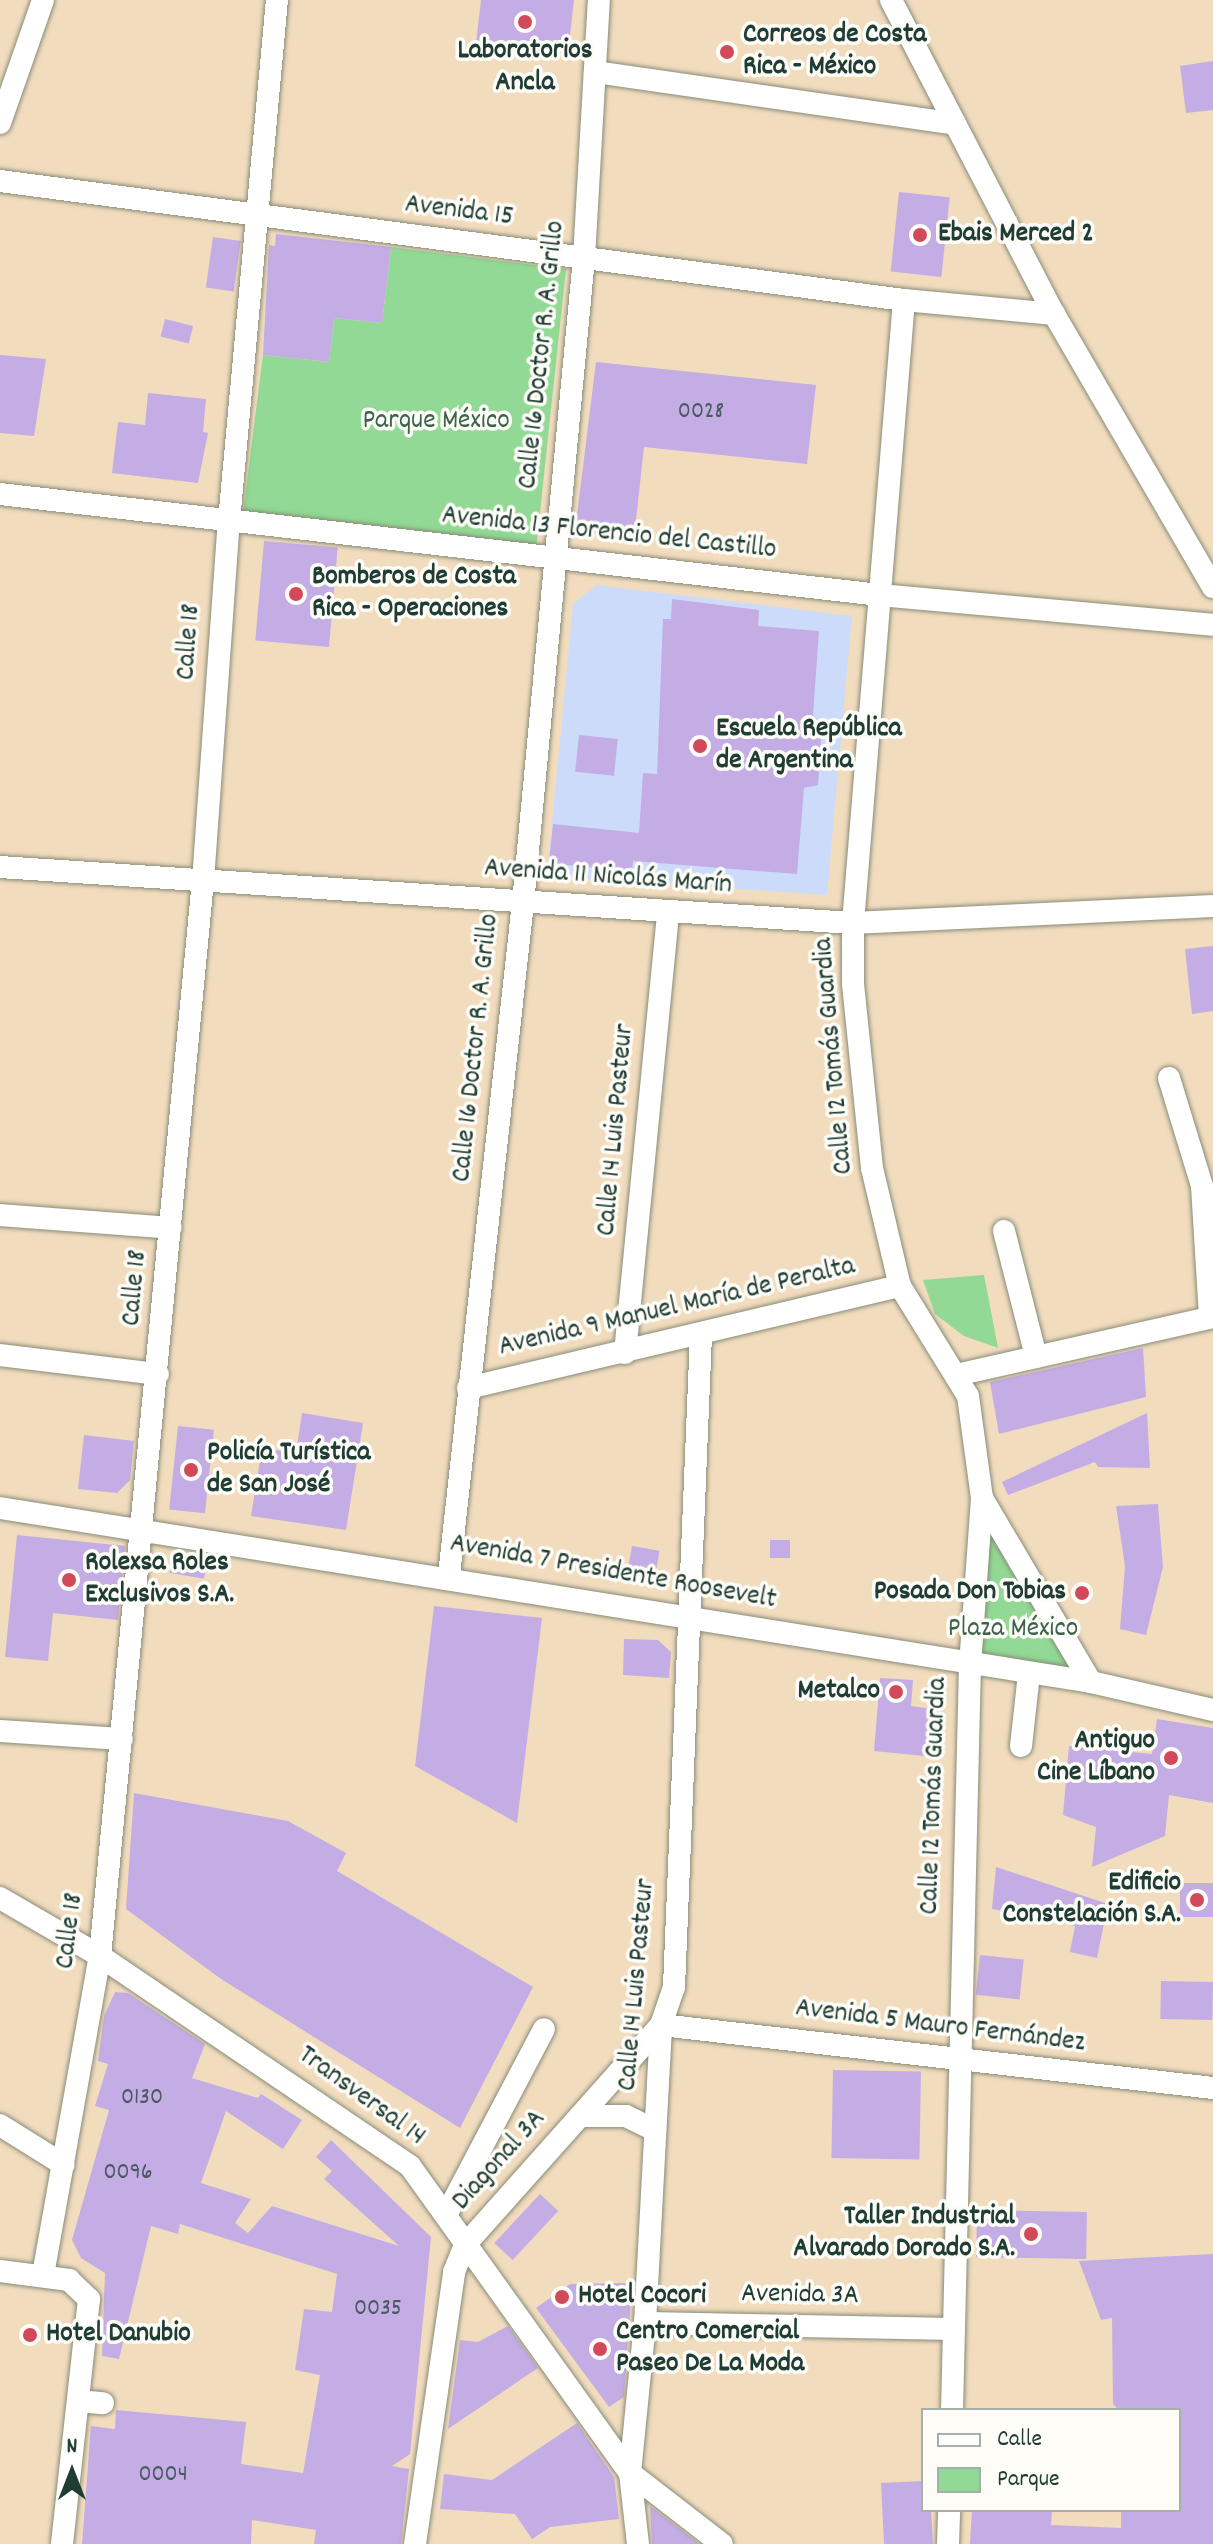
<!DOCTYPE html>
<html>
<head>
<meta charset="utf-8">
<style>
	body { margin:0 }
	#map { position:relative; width:1213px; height:2544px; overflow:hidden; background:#f2dcbe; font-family:Dekko,sans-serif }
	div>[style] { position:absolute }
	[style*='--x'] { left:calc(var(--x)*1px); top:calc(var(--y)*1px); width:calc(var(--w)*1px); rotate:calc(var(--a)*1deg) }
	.built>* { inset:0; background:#cddbfa }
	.green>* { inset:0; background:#91d994 }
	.building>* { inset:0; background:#c4ade4; transform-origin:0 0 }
	.roads { filter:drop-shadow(0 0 2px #888c79) drop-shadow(0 0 2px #888c79) }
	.minor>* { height:22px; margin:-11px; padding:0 11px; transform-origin:11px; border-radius:11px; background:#fff }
	.dots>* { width:22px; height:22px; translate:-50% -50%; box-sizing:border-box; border:4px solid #fdfcf7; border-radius:50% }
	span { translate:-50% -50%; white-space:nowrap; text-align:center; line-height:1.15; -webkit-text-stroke:7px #fdfcf7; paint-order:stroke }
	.number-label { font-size:24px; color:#485960 }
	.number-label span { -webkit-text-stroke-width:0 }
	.poi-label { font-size:28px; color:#1f3d34; font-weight:700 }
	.left { translate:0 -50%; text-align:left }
	.right { translate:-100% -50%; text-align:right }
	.street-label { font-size:28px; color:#1f3d34 }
	.park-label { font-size:28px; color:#3c644c }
	.legend { position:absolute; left:921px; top:2408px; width:260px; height:104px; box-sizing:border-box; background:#fdfcf7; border:2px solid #a4b0a9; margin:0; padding:10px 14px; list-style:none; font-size:24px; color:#1f3d34 }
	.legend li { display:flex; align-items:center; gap:16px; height:40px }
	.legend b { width:40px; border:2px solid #a4b0a9 }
	.north { position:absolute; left:32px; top:2432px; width:80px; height:80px; -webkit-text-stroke:6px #fdfcf7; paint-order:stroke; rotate:0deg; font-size:22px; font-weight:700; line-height:32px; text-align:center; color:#1f3d34 }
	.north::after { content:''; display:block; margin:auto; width:28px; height:36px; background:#1f3d34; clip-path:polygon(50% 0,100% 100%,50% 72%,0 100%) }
</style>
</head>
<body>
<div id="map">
	<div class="built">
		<i style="clip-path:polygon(596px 585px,852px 616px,827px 895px,547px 876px,573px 604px)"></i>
	</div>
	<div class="green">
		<i style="clip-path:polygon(391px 247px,566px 269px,536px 550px,243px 513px,263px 355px,329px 362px,334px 318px,382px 323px)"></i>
		<i style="clip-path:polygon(984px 1275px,998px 1348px,964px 1336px,935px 1314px,923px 1280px)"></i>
		<i style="clip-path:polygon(982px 1498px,1091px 1682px,970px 1664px)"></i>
	</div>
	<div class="building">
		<i style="clip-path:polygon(481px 0,574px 0,568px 54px,476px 43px)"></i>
		<i style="clip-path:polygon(1213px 61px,1213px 110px,1186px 113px,1180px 66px)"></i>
		<i style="left:899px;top:192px;width:51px;height:80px;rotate:6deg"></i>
		<i style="clip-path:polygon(276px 234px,391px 247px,382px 323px,334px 318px,329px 362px,263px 355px,269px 245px,275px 246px)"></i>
		<i style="left:213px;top:237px;width:28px;height:51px;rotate:8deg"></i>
		<i style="left:165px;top:319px;width:29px;height:18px;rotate:14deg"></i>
		<i style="clip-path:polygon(0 355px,46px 359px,34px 436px,0 433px)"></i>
		<i style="clip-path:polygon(596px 362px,816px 385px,807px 464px,644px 447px,634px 538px,575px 531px)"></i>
		<i style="clip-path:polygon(148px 393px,206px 399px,203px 432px,208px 433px,198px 483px,112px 473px,118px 422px,145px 425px)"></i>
		<i style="left:264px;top:541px;width:74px;height:100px;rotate:5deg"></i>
		<i style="clip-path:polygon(672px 599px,759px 610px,758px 626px,819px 631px,813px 715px,822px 724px,818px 785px,804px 788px,797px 874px,633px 861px,632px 872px,549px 863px,553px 824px,639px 833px,643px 773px,657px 774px,663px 619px,671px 619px)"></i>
		<i style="left:579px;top:735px;width:39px;height:37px;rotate:6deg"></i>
		<i style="clip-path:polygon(1213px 946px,1213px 1011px,1192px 1014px,1185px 949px)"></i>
		<i style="clip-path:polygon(1143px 1348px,1146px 1397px,999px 1434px,990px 1382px)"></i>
		<i style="clip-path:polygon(302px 1413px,363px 1423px,346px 1530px,251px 1516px,262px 1448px,296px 1453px)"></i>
		<i style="clip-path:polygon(1147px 1413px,1150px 1468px,1098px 1467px,1095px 1462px,1008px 1495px,1002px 1482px)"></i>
		<i style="left:178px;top:1426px;width:36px;height:84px;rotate:6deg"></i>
		<i style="clip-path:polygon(84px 1435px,134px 1441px,130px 1480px,117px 1493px,78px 1489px)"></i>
		<i style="clip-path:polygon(1158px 1504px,1163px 1567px,1146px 1635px,1120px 1629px,1125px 1566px,1116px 1506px)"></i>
		<i style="clip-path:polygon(17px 1535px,125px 1546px,118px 1620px,53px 1613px,48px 1661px,5px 1657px)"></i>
		<i style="left:770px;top:1540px;width:20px;height:18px"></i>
		<i style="left:632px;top:1546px;width:28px;height:35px;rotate:10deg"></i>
		<i style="left:173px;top:1552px;width:35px;height:21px;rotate:10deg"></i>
		<i style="clip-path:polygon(434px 1606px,542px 1618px,517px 1823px,415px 1766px)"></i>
		<i style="clip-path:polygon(624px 1639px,658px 1640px,671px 1652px,669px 1678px,623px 1675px)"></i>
		<i style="clip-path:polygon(880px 1678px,913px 1680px,911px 1706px,939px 1710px,935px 1757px,874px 1751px)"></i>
		<i style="clip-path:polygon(1157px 1719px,1213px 1728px,1213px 1803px,1169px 1795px,1165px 1836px,1092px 1867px,1096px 1827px,1063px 1815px,1069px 1746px,1152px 1754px)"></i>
		<i style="clip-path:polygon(134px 1793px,288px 1821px,346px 1853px,337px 1871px,533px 1987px,460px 2128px,221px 1979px,126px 1909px)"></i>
		<i style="clip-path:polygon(996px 1867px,1108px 1904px,1097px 1958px,1070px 1952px,1075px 1926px,992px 1909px)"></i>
		<i style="left:1180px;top:1883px;width:33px;height:34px"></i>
		<i style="left:980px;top:1955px;width:44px;height:40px;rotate:6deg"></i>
		<i style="left:1161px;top:1981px;width:52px;height:38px;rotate:1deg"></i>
		<i style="clip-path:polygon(115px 1992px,128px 1993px,205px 2044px,192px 2078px,258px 2098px,261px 2094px,302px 2120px,283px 2149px,226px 2111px,201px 2183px,251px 2199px,235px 2223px,248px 2233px,272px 2206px,399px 2246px,324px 2179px,332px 2171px,316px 2157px,331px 2140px,431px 2237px,410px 2454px,392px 2466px,409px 2469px,401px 2544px,314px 2544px,316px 2530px,252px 2520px,251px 2544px,82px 2544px,91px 2426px,115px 2429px,116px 2410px,246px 2422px,241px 2464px,303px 2473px,320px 2375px,295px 2370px,304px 2309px,332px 2312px,337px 2274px,180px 2224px,178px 2234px,151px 2226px,119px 2359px,102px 2356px,105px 2273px,81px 2258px,72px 2240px,109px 2110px,95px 2106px,108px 2064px,98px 2061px,104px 2016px)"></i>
		<i style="left:833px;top:2070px;width:88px;height:88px;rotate:1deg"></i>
		<i style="left:540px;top:2194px;width:25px;height:67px;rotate:43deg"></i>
		<i style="left:977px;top:2210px;width:110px;height:47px;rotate:1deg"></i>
		<i style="clip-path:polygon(1213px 2254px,1213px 2544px,1121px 2544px,1121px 2531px,1121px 2544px,970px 2544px,972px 2510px,1052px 2510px,1051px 2525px,1121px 2528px,1121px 2510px,1179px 2510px,1179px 2410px,1119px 2410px,1113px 2404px,1112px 2318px,1101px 2320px,1079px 2261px)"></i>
		<i style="clip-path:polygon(632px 2283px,624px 2397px,609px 2407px,536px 2308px,570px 2284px)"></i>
		<i style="clip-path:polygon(508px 2326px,538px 2368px,448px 2429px,460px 2340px,478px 2342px)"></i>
		<i style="clip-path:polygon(577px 2423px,614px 2477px,619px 2519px,550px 2527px,532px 2539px,515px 2514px,440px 2509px,444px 2474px,492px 2480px)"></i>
		<i style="clip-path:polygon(923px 2481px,923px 2510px,931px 2510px,933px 2544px,884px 2544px,881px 2483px)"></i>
		<i style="clip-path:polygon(650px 2506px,693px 2539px,699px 2544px,652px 2544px)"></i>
	</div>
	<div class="roads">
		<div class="minor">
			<i style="--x:891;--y:0;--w:354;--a:62.6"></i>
			<i style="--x:1054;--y:314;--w:316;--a:59.8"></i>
			<i style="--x:595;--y:72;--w:364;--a:8.2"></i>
			<i style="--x:0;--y:123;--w:130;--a:-70.7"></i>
			<i style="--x:0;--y:181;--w:912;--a:7.5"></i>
			<i style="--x:904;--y:300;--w:151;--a:5.3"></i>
			<i style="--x:904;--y:300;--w:625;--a:94.68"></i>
			<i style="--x:853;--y:923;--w:61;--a:90"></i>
			<i style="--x:853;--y:984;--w:185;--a:84.1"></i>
			<i style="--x:872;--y:1168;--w:121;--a:76.7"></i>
			<i style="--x:900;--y:1286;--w:129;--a:58.3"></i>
			<i style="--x:968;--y:1396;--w:103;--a:82.2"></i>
			<i style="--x:982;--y:1498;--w:166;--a:94.1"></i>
			<i style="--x:970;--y:1664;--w:746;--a:91.38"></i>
			<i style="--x:0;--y:494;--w:885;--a:6.55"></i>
			<i style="--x:879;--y:595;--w:335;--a:5.1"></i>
			<i style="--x:0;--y:867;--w:855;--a:3.76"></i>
			<i style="--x:853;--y:923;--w:360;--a:-2.7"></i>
			<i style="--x:1169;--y:1078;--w:113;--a:73"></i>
			<i style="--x:1202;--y:1186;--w:131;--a:86.5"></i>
			<i style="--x:0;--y:1215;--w:171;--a:4.3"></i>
			<i style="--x:1004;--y:1231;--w:130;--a:75.7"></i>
			<i style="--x:625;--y:1353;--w:442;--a:-84.4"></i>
			<i style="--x:0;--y:1355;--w:159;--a:6.9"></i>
			<i style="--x:956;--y:1375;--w:263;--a:-12.7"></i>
			<i style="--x:468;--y:1388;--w:444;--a:-13.3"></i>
			<i style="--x:982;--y:1498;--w:214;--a:59.4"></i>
			<i style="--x:0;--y:1508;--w:1105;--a:9.06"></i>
			<i style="--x:1091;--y:1682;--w:125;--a:12.9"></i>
			<i style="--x:449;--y:1575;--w:676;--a:-83.72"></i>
			<i style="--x:523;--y:903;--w:648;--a:-84.6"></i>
			<i style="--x:584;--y:258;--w:258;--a:-86.7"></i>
			<i style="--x:0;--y:1731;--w:122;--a:3.8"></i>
			<i style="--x:1021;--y:1746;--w:73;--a:-83.7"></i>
			<i style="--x:0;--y:1898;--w:116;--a:30.1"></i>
			<i style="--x:100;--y:1956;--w:374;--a:34.1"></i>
			<i style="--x:410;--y:2166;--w:378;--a:54.4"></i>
			<i style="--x:630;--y:2473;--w:116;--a:37.7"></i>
			<i style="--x:581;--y:2116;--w:45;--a:0"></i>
			<i style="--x:626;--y:2116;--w:32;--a:26"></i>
			<i style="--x:0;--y:2125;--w:75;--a:32"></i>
			<i style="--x:446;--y:2215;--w:210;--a:-62.2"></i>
			<i style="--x:0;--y:2271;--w:70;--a:7.4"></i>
			<i style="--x:69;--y:2280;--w:28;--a:44"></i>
			<i style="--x:89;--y:2299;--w:246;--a:96.3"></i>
			<i style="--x:43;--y:2275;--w:324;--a:-79.9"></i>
			<i style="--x:100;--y:1956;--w:1080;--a:-84.53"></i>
			<i style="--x:203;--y:881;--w:361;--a:-85.9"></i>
			<i style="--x:229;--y:521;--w:523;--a:-84.74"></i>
			<i style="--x:645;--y:2323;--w:309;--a:1.1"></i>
			<i style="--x:78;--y:2401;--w:25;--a:5"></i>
			<i style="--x:415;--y:2544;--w:275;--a:-81.8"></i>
			<i style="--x:454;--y:2272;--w:29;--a:-68"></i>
			<i style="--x:465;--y:2245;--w:295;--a:-48.3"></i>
			<i style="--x:661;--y:2025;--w:556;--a:6.51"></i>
			<i style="--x:638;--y:2544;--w:71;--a:-96.4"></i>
			<i style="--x:630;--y:2473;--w:151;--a:-84.3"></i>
			<i style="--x:645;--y:2323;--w:298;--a:-86.9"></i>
			<i style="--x:661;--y:2025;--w:40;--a:-71.1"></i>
			<i style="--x:674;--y:1987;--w:652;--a:-87.63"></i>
			<i style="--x:948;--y:2544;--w:34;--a:-88"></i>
		</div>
	</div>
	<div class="dots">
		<i style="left:525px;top:22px;background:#d1495b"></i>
		<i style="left:727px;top:52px;background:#d1495b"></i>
		<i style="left:920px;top:235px;background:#d1495b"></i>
		<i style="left:296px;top:594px;background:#d1495b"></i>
		<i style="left:700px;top:746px;background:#d1495b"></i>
		<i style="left:191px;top:1470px;background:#d1495b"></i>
		<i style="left:69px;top:1580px;background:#d1495b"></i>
		<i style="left:1082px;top:1593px;background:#d1495b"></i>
		<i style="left:896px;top:1692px;background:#d1495b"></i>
		<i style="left:1171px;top:1758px;background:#d1495b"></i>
		<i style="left:1197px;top:1900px;background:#d1495b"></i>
		<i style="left:1031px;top:2234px;background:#d1495b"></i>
		<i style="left:562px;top:2297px;background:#d1495b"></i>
		<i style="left:30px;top:2335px;background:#d1495b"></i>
		<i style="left:600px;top:2349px;background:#d1495b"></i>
	</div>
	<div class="number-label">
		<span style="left:701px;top:413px">0028</span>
		<span style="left:142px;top:2099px">0130</span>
		<span style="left:128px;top:2174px">0096</span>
		<span style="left:378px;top:2310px">0035</span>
		<span style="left:163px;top:2476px">0004</span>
	</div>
	<div class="poi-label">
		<span class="left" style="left:743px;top:52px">Correos de Costa<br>Rica - México</span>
		<span style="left:525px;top:68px">Laboratorios<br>Ancla</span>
		<span class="left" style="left:938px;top:235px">Ebais Merced 2</span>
		<span class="left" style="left:312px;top:594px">Bomberos de Costa<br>Rica - Operaciones</span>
		<span class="left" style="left:716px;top:746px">Escuela República<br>de Argentina</span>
		<span class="left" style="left:207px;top:1470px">Policía Turística<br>de San José</span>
		<span class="left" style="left:85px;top:1580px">Rolexsa Roles<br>Exclusivos S.A.</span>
		<span class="right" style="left:1066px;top:1593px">Posada Don Tobias</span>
		<span class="right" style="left:880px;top:1692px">Metalco</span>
		<span class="right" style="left:1155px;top:1758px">Antiguo<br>Cine Líbano</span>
		<span class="right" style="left:1181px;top:1900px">Edificio<br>Constelación S.A.</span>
		<span class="right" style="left:1015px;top:2234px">Taller Industrial<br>Alvarado Dorado S.A.</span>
		<span class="left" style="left:578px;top:2297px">Hotel Cocori</span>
		<span class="left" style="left:616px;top:2349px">Centro Comercial<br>Paseo De La Moda</span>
		<span class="left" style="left:46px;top:2335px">Hotel Danubio</span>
	</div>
	<div class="street-label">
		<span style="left:459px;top:212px;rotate:7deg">Avenida 15</span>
		<span style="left:543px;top:355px;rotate:-84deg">Calle 16 Doctor R. A. Grillo</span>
		<span style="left:609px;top:534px;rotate:6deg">Avenida 13 Florencio del Castillo</span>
		<span style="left:190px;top:642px;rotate:-86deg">Calle 18</span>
		<span style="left:608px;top:878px;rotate:4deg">Avenida 11 Nicolás Marín</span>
		<span style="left:477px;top:1048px;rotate:-84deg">Calle 16 Doctor R. A. Grillo</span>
		<span style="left:835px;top:1056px;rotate:-95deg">Calle 12 Tomás Guardia</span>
		<span style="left:617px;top:1130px;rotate:-85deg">Calle 14 Luis Pasteur</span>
		<span style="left:136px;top:1288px;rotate:-85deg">Calle 18</span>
		<span style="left:677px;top:1308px;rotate:-13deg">Avenida 9 Manuel María de Peralta</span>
		<span style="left:613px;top:1573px;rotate:10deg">Avenida 7 Presidente Roosevelt</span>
		<span style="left:935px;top:1796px;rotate:-88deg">Calle 12 Tomás Guardia</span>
		<span style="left:71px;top:1931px;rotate:-83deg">Calle 18</span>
		<span style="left:638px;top:1985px;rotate:-85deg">Calle 14 Luis Pasteur</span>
		<span style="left:940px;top:2027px;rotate:7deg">Avenida 5 Mauro Fernández</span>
		<span style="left:361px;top:2097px;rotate:36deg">Transversal 14</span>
		<span style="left:500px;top:2161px;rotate:-48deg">Diagonal 3A</span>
		<span style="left:800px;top:2296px;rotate:1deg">Avenida 3A</span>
	</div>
	<div class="park-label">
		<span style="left:436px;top:422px">Parque México</span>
		<span style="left:1013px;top:1630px">Plaza México</span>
	</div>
	<ul class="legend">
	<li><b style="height:10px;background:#fff"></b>Calle</li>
	<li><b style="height:22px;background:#91d994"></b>Parque</li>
	</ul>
	<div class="north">N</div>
</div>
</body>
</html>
